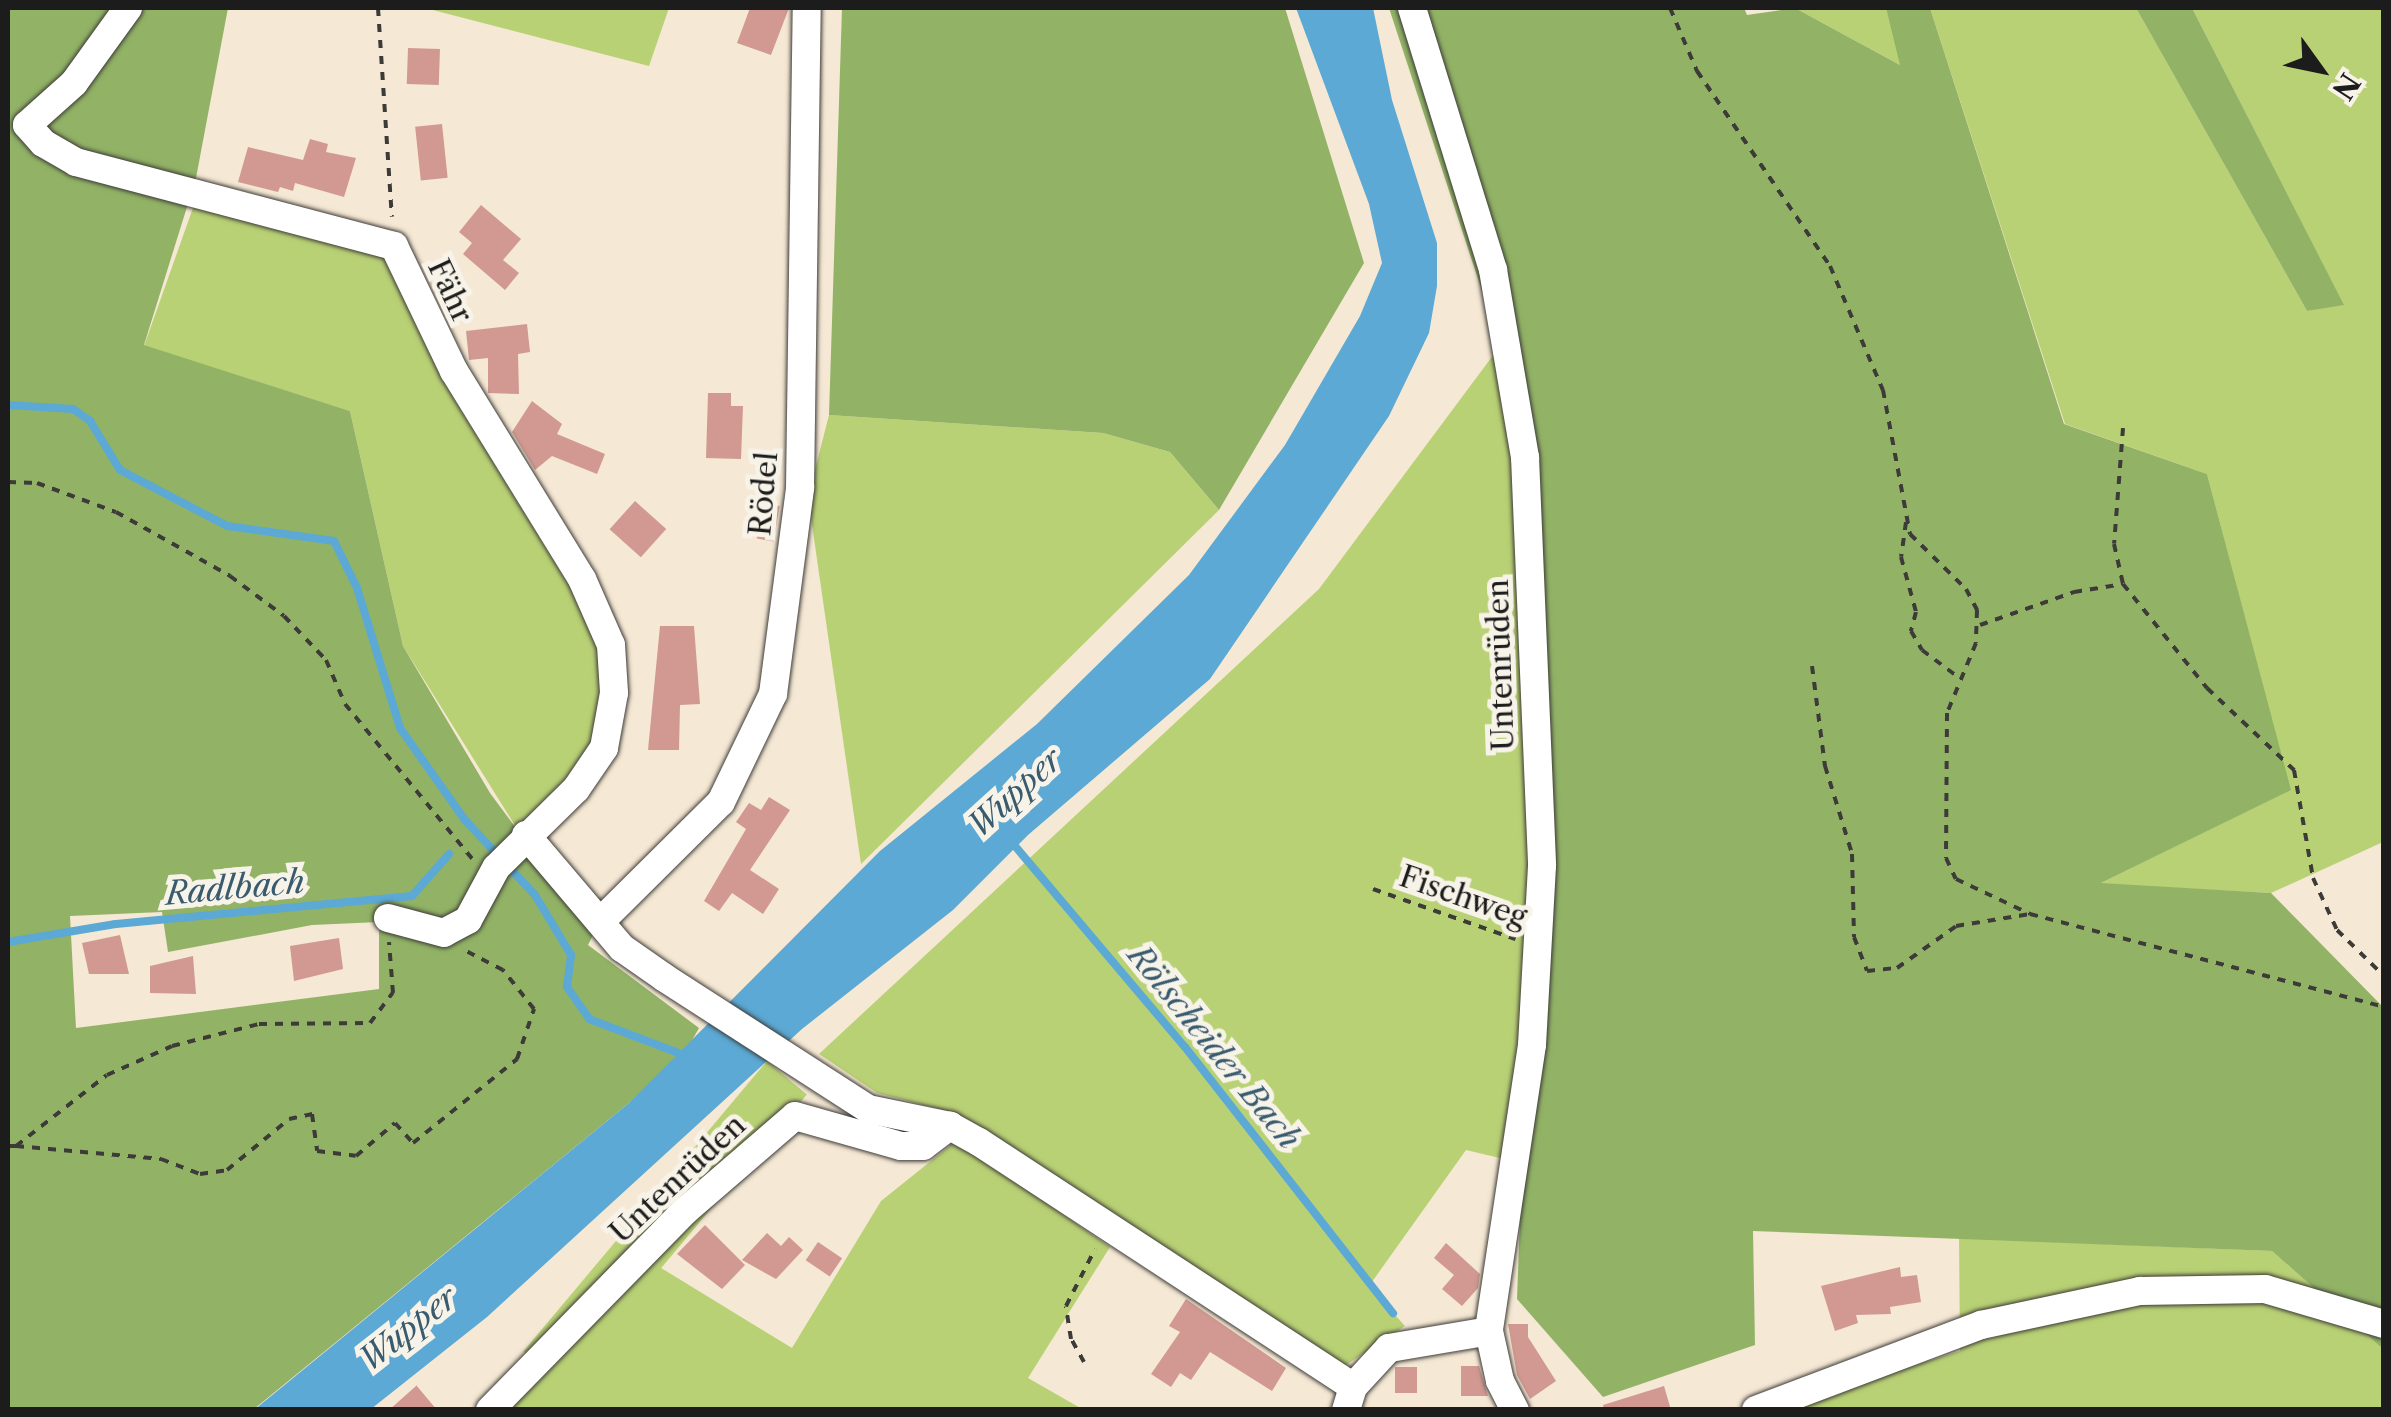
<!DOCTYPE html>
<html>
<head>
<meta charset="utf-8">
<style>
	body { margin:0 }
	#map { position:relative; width:2391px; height:1417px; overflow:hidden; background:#f5e8d4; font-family:"Libre Caslon Text",serif }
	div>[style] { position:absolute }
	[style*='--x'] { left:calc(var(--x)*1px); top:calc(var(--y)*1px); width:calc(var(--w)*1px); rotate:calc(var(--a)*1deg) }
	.green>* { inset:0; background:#b9d175; transform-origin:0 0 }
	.forest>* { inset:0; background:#92b366 }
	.water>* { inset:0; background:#5ba9d4 }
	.stream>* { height:8px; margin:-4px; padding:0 4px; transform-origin:4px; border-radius:4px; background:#5ba9d4 }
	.building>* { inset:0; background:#d19992; transform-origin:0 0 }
	.path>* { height:4px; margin-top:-2px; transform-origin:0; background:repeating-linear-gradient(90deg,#3d3b38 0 8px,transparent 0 16px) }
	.roads { filter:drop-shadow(0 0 2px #3d3b38) drop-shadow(0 0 2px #3d3b38) }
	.minor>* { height:28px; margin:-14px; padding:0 14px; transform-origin:14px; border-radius:14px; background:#fff }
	span { translate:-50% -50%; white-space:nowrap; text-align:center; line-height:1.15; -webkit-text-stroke:10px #f7f3e8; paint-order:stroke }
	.street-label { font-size:30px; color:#1c1c1c }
	.water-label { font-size:32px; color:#385b6f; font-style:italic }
	.frame { position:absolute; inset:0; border:10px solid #1c1c1c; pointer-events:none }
	.north { position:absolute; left:2271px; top:20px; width:100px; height:100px; -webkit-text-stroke:8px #f7f3e8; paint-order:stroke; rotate:123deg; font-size:28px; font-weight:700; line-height:40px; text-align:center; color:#1c1c1c }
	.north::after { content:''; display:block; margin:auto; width:35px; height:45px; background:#1c1c1c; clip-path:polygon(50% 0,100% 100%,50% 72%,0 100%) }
</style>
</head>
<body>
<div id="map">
	<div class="green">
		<i style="clip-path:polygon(425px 8px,669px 8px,649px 66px)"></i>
		<i style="clip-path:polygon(1795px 8px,1886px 8px,1902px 66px)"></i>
		<i style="clip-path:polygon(1930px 8px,2136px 8px,2307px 311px,2343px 304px,2192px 8px,2383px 8px,2383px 842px,2271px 893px,2099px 884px,2290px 790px,2207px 474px,2065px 424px)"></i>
		<i style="clip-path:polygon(194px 205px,388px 256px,602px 639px,598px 735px,576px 775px,521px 835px,403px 646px,350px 411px,144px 346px)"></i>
		<i style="clip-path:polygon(1500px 346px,1511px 401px,1532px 929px,1504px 1159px,1466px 1150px,1369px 1286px,1405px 1326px,1343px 1367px,951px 1112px,877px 1093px,819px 1054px,1319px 589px)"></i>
		<i style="clip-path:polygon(829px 415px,1103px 433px,1170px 452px,1219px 510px,861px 864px,808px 497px)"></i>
		<i style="left:767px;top:1061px;width:52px;height:379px;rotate:40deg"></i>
		<i style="clip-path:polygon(956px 1141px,1110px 1247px,1028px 1378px,1082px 1409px,506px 1410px,653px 1263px,792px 1348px,881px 1201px)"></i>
		<i style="clip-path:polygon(1959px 1238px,2272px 1251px,2383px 1349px,2383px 1409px,1773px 1410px,1960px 1351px)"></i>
	</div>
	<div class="forest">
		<i style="clip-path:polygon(evenodd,8px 8px,228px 8px,196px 178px,144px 345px,350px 411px,403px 646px,490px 793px,594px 933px,588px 945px,699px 1028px,686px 1051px,629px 1103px,254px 1409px,8px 1410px,8px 8px,162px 912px,168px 952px,312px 925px,379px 922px,379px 989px,76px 1028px,70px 916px,162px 912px)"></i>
		<i style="clip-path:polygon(842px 8px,1285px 8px,1364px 263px,1219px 510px,1170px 452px,1103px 433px,829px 415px)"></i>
		<i style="clip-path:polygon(1389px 8px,1744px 8px,1747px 15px,1795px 8px,1900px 65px,1886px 8px,1930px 8px,2064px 424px,2207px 474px,2291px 790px,2101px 883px,2271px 893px,2383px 1007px,2383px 1349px,2272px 1251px,1753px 1231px,1755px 1345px,1603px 1397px,1517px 1299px,1541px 654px,1500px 346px)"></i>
		<i style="clip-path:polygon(2136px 8px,2192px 8px,2344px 305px,2307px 311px)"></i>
	</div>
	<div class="water">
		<i style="clip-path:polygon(1296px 8px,1373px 8px,1392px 100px,1437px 243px,1437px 286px,1429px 333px,1389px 416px,1210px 679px,1028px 835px,953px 910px,802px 1029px,487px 1317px,371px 1409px,254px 1410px,629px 1103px,880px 851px,1037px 724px,1189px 575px,1285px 445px,1360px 316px,1382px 263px,1369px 204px)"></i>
	</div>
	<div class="stream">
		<i style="--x:8;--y:405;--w:65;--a:3.5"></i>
		<i style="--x:73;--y:409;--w:21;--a:35"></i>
		<i style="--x:90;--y:421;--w:57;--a:58.5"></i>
		<i style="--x:120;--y:470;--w:121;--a:27.6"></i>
		<i style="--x:227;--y:526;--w:108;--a:8"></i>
		<i style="--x:334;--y:541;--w:52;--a:63.9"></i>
		<i style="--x:357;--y:588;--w:146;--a:72.9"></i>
		<i style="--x:400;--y:728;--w:113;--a:54.8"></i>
		<i style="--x:465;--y:820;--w:103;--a:47"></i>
		<i style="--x:535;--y:895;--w:70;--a:59"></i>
		<i style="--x:571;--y:955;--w:32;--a:97"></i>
		<i style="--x:567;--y:987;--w:39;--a:55"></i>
		<i style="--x:589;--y:1019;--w:107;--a:20.8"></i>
		<i style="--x:1009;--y:839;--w:272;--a:49.8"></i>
		<i style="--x:1185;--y:1047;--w:338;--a:52"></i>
		<i style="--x:8;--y:942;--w:109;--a:-9.5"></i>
		<i style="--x:116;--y:924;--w:297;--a:-5.4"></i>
		<i style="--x:412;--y:896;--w:56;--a:-48.6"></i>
	</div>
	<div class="building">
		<i style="clip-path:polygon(750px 8px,789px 8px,771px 55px,737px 43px)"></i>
		<i style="left:408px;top:48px;width:32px;height:36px;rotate:2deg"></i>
		<i style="left:442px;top:124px;width:54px;height:27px;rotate:84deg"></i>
		<i style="clip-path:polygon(310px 139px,328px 144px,326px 152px,356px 158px,344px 197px,295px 183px,293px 191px,280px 187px,278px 192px,238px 182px,248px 147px,303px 160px)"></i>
		<i style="clip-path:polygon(481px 205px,521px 239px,503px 260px,519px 273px,505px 290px,463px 254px,472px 243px,459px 232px)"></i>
		<i style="clip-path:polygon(527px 324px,530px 352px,518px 354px,519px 394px,488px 393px,488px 358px,469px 360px,466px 331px)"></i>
		<i style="clip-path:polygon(708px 393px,731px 393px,731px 406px,743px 406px,741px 459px,706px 458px)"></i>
		<i style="clip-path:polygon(532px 401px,562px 424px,557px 434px,605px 454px,597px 474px,552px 456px,535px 470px,512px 432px)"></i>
		<i style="left:635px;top:501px;width:42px;height:38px;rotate:42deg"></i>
		<i style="left:763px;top:503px;width:17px;height:36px;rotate:10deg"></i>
		<i style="clip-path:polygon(660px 626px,694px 626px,700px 704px,680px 705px,679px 750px,648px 750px)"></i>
		<i style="clip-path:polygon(769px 797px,790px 810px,750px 870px,779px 889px,763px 914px,732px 893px,719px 911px,704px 901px,746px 829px,736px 822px,749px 803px,761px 810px)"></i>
		<i style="clip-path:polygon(120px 935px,129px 974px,89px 974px,82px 943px)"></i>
		<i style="clip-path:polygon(339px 938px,343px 969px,294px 981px,290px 946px)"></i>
		<i style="clip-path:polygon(193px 956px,196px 994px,150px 993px,150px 966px)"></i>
		<i style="clip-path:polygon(705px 1225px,745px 1265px,722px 1289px,677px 1254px)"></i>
		<i style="clip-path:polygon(767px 1233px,781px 1246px,789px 1237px,803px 1250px,776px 1279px,742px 1260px)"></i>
		<i style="left:818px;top:1242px;width:29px;height:22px;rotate:34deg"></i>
		<i style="clip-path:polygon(1446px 1243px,1480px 1274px,1478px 1288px,1462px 1306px,1442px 1289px,1454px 1275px,1434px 1258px)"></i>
		<i style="clip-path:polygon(1900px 1267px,1901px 1277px,1917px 1275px,1921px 1302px,1890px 1307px,1891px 1314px,1856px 1315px,1858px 1323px,1835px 1331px,1821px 1286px)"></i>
		<i style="clip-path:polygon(1186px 1299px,1286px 1368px,1272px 1391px,1210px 1352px,1191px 1380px,1180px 1373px,1171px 1387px,1151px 1374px,1180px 1332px,1169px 1326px)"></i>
		<i style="clip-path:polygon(1508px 1324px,1528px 1324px,1528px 1337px,1556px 1381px,1530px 1399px,1517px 1375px)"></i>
		<i style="clip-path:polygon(1461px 1366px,1479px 1366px,1488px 1396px,1461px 1396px)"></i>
		<i style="left:1395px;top:1367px;width:22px;height:26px"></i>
		<i style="clip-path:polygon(416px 1385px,437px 1410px,389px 1410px,416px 1386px)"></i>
		<i style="clip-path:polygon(1664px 1386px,1671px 1410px,1604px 1410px,1603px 1405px)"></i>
	</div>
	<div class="path">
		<i style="--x:378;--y:8;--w:209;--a:86.2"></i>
		<i style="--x:1670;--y:8;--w:69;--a:66.8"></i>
		<i style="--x:1697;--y:71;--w:236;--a:55.7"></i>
		<i style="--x:1830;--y:266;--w:135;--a:66.9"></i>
		<i style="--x:1883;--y:390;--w:147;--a:79.4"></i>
		<i style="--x:1910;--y:534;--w:78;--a:44.5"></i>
		<i style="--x:1966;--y:589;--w:24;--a:62"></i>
		<i style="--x:1977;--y:610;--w:33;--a:92"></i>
		<i style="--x:1976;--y:643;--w:76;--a:112.5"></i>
		<i style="--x:1947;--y:713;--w:145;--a:90.4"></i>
		<i style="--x:1946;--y:858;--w:23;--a:65"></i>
		<i style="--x:1956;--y:879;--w:82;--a:25.3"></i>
		<i style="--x:2030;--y:914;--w:366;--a:14.7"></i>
		<i style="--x:2123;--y:428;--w:116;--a:94.4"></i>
		<i style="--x:2114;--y:544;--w:41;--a:77.3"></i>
		<i style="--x:2123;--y:584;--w:134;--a:51.1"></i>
		<i style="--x:2207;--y:688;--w:120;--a:43.3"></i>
		<i style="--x:2294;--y:770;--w:110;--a:80"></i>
		<i style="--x:2313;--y:878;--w:57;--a:65.2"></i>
		<i style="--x:2337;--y:930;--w:66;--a:44.4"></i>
		<i style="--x:8;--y:482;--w:29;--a:2"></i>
		<i style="--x:37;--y:483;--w:84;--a:20.2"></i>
		<i style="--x:116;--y:512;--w:131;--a:29.3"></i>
		<i style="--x:230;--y:576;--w:67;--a:36.5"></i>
		<i style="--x:284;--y:616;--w:61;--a:46.3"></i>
		<i style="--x:326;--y:660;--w:48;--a:66.6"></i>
		<i style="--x:345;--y:704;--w:202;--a:50.6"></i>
		<i style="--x:1906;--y:522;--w:35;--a:98"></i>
		<i style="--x:1901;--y:557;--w:57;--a:74.7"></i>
		<i style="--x:1916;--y:612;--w:20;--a:105"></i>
		<i style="--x:1911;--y:631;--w:22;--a:60"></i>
		<i style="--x:1922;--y:650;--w:45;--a:36.9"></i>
		<i style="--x:1980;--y:625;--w:100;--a:-19.3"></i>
		<i style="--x:2074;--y:592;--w:50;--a:-9.3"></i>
		<i style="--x:1812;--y:666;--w:101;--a:82.6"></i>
		<i style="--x:1825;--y:766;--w:92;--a:72.9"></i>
		<i style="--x:1852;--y:854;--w:83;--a:88.6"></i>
		<i style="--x:1854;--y:937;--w:36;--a:69"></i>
		<i style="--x:1867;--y:971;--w:30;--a:-6"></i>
		<i style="--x:1897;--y:968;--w:72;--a:-35.4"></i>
		<i style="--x:1956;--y:926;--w:75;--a:-9.2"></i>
		<i style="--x:1373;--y:889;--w:151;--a:19.4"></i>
		<i style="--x:8;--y:1146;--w:8;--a:0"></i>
		<i style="--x:16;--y:1146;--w:115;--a:-38"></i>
		<i style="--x:107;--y:1075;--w:71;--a:-24"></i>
		<i style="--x:172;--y:1046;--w:90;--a:-14.2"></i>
		<i style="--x:259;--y:1024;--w:111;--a:-0.5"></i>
		<i style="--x:370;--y:1023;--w:38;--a:-53"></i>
		<i style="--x:393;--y:993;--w:51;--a:-94.5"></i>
		<i style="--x:16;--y:1146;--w:146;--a:5.1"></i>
		<i style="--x:161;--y:1159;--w:42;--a:21"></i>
		<i style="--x:200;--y:1174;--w:27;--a:-8"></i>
		<i style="--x:227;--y:1170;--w:80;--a:-39.4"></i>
		<i style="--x:289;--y:1119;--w:24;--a:-12"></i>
		<i style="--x:312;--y:1114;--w:37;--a:82"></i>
		<i style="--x:317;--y:1151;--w:39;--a:7"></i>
		<i style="--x:356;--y:1156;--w:51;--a:-40.2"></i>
		<i style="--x:395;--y:1123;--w:27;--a:48"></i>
		<i style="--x:413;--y:1143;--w:134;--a:-38.9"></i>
		<i style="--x:517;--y:1059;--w:53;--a:-71.2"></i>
		<i style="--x:534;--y:1009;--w:50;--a:-128.5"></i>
		<i style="--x:503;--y:970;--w:42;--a:-152.8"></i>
		<i style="--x:1084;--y:1362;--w:26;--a:-119"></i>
		<i style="--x:1071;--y:1339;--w:33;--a:-99"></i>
		<i style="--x:1066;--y:1306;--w:64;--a:-63"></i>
	</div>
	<div class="roads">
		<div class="minor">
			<i style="--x:128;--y:8;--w:92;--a:125.8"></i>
			<i style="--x:74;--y:83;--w:63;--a:138.2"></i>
			<i style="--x:27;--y:125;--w:24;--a:48"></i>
			<i style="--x:43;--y:143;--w:38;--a:30"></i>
			<i style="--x:76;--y:162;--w:329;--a:14.8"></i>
			<i style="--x:394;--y:246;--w:139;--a:64.4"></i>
			<i style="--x:454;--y:371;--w:244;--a:58.4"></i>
			<i style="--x:582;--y:579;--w:72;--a:66.3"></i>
			<i style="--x:611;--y:645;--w:48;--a:86.4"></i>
			<i style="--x:614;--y:693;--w:56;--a:100.3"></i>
			<i style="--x:604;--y:748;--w:50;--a:124.3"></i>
			<i style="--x:576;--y:789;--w:112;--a:135.4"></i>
			<i style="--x:496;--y:868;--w:59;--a:118.3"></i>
			<i style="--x:468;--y:920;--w:27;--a:152"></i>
			<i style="--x:444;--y:933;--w:58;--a:-165"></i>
			<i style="--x:1412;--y:8;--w:274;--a:72.8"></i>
			<i style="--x:1493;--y:270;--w:190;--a:80.3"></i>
			<i style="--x:1525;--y:457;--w:409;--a:87.6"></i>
			<i style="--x:1542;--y:866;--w:179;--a:93.2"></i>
			<i style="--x:1532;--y:1045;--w:289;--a:98.6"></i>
			<i style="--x:1489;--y:1331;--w:51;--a:77.6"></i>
			<i style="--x:1500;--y:1381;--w:33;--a:63"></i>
			<i style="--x:526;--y:835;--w:148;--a:49.7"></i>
			<i style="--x:622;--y:948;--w:52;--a:34.9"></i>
			<i style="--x:665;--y:978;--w:242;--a:32.8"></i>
			<i style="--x:868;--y:1109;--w:84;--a:11.7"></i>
			<i style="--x:950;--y:1126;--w:33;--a:29"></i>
			<i style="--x:979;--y:1142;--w:447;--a:33.2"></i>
			<i style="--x:600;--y:922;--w:170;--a:-44.8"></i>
			<i style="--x:721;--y:802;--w:120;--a:-64.3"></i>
			<i style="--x:773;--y:694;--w:208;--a:-82.5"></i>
			<i style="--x:800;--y:488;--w:480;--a:-89.2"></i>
			<i style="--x:490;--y:1410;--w:279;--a:-45.6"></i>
			<i style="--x:685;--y:1211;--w:145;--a:-40.8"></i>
			<i style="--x:795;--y:1116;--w:110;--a:15.8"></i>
			<i style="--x:901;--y:1146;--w:22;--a:0"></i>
			<i style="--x:923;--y:1146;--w:34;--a:-37"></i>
			<i style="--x:1346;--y:1410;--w:24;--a:-73"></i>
			<i style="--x:1353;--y:1387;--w:53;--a:-47.3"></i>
			<i style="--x:1389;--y:1348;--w:101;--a:-9.6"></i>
			<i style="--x:1756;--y:1410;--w:241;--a:-20.7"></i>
			<i style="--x:1981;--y:1325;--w:163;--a:-12.1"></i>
			<i style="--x:2140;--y:1291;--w:125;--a:-0.9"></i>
			<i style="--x:2265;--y:1289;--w:124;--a:16.4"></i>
		</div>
	</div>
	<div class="street-label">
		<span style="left:450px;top:291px;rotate:65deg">Fähr</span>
		<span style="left:764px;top:494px;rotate:-85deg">Rödel</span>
		<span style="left:1501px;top:665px;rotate:-92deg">Untenrüden</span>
		<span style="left:1463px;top:897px;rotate:19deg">Fischweg</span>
		<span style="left:678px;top:1179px;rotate:-43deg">Untenrüden</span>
	</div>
	<div class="water-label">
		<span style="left:1015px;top:793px;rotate:-42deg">Wupper</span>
		<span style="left:235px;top:888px;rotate:-5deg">Radlbach</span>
		<span style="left:1214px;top:1047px;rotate:51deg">Rölscheider Bach</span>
		<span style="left:408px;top:1329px;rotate:-38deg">Wupper</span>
	</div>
	<div class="frame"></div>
	<div class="north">N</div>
</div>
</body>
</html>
